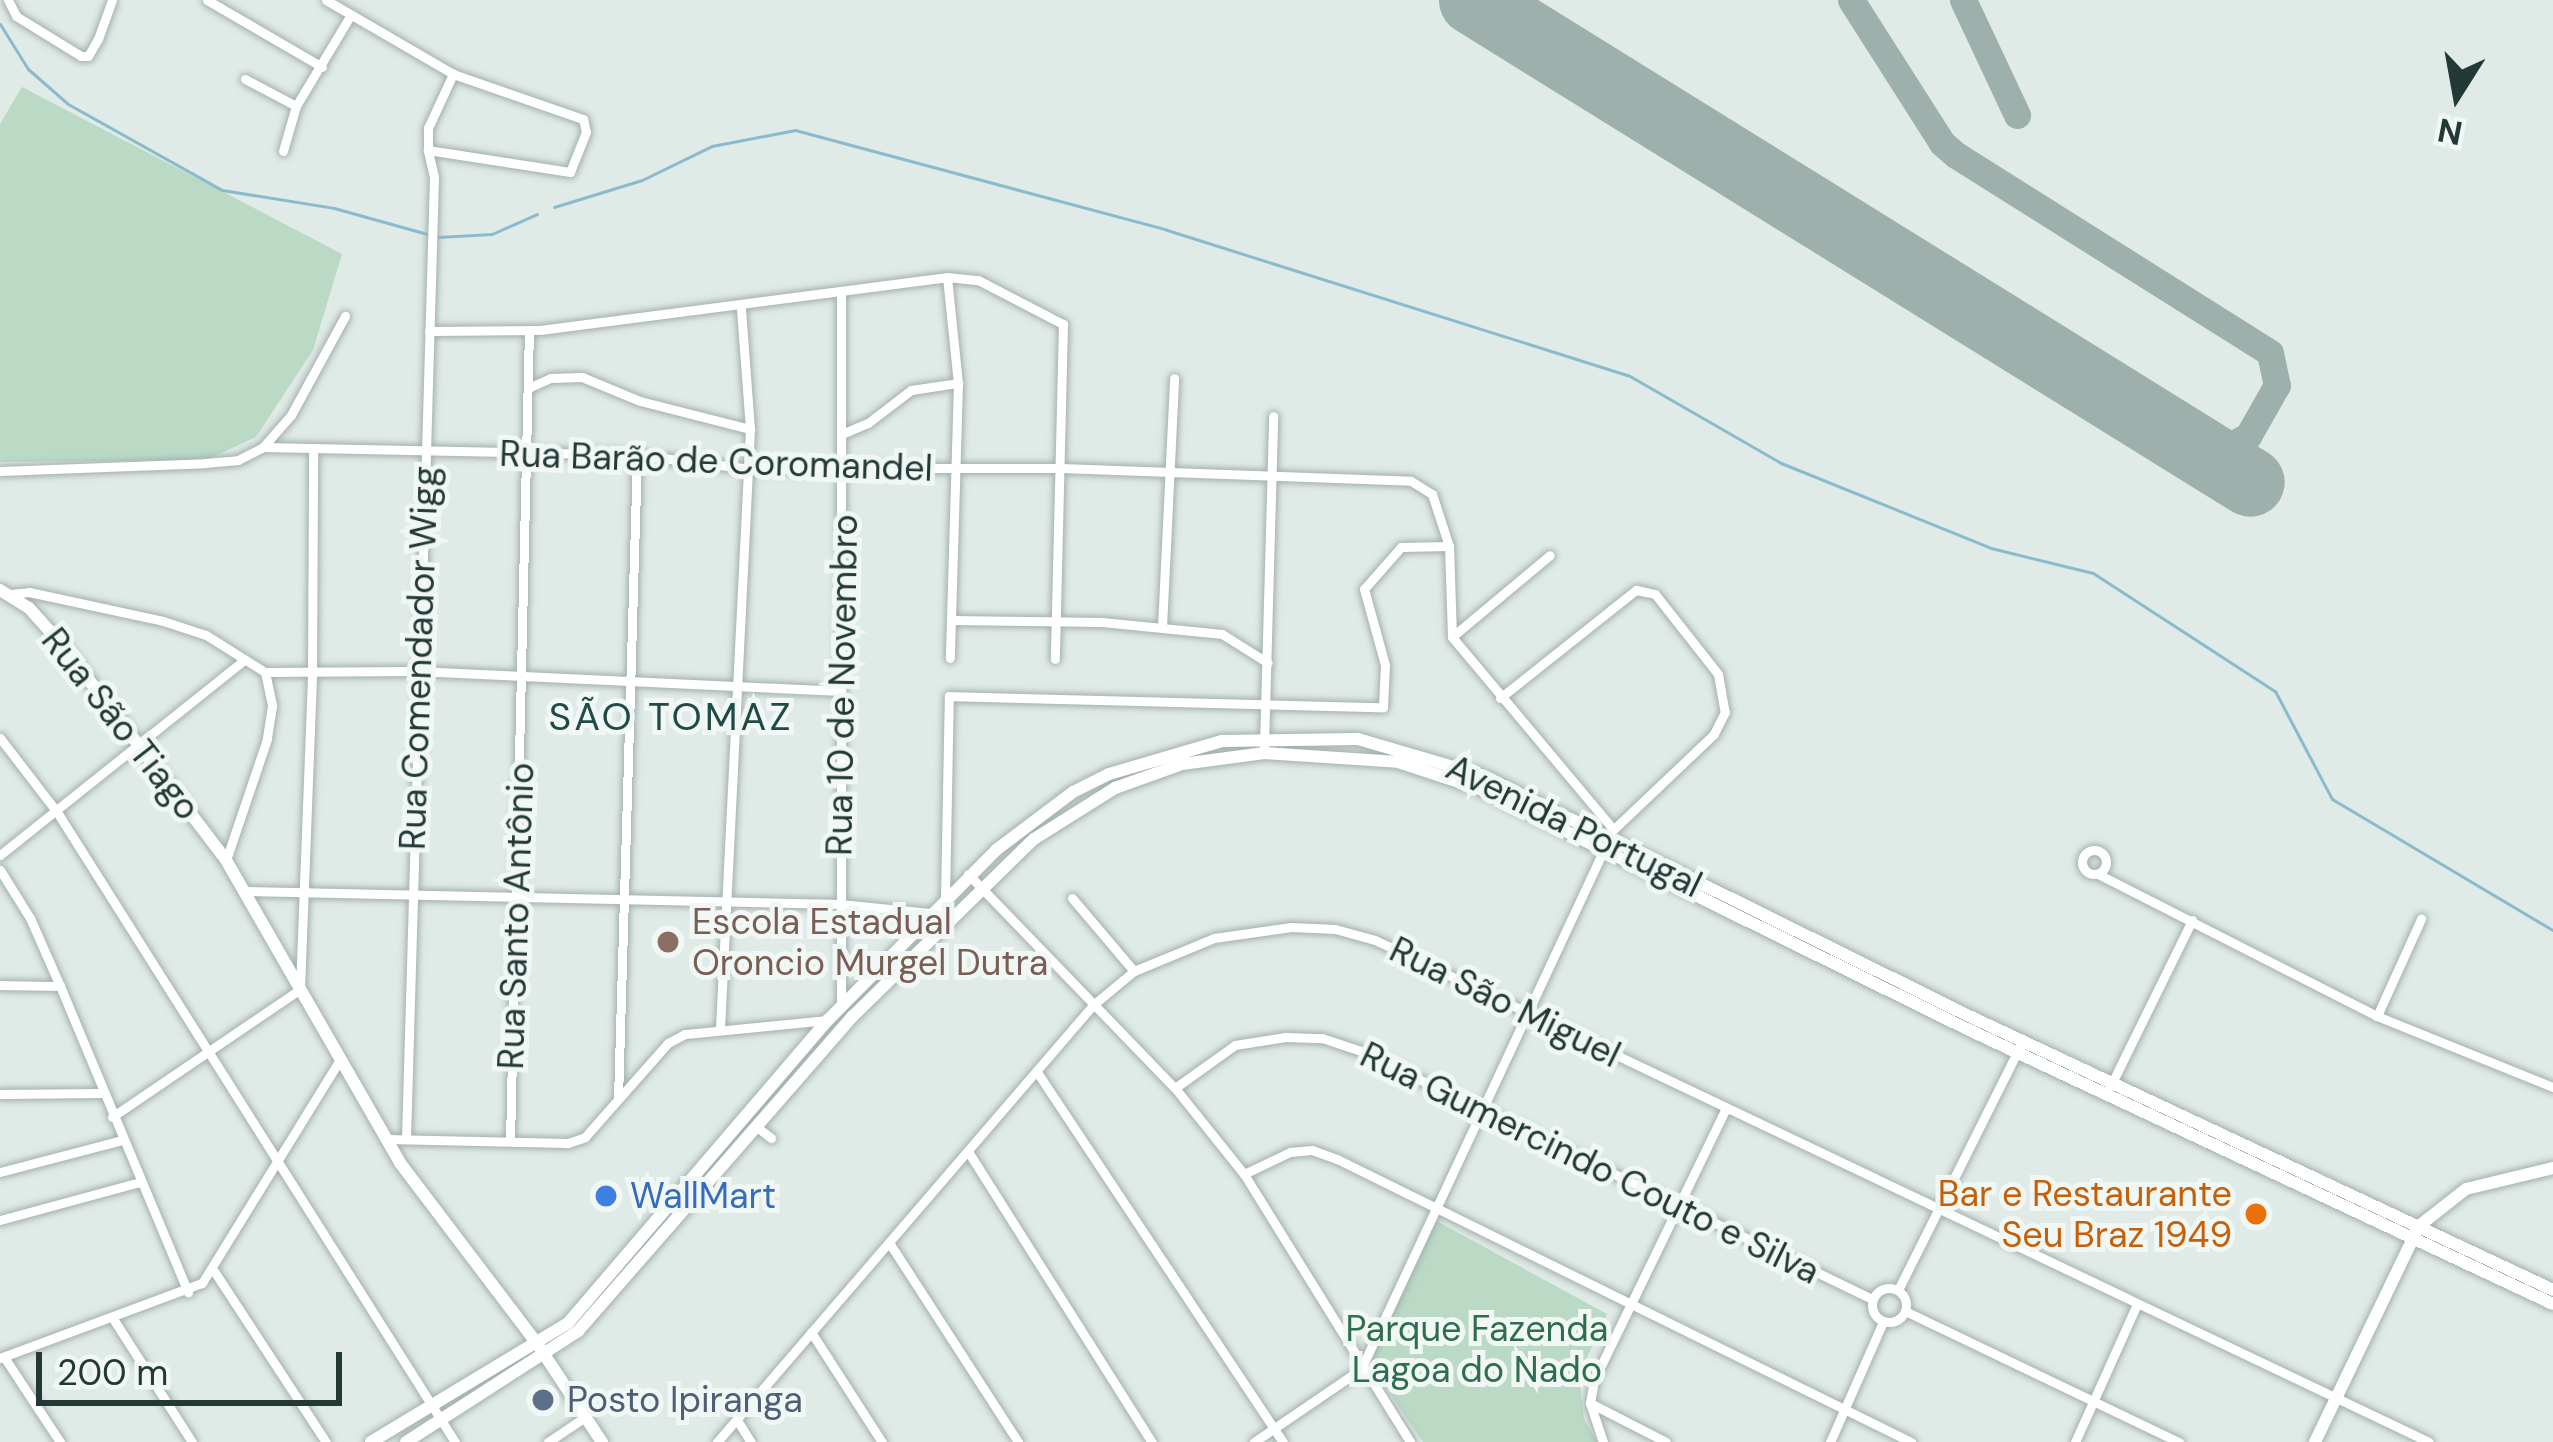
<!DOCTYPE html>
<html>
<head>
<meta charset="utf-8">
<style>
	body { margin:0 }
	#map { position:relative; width:2553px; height:1442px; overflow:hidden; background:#e0eae7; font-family:"DM Sans",sans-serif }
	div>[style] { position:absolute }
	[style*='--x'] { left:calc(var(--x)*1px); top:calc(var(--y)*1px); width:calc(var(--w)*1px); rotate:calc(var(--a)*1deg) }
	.green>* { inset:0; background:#badac6 }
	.stream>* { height:3px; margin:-1.5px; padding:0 1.5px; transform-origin:1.5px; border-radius:1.5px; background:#8abbcd }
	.taxiway>* { height:27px; margin:-13.5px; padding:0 13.5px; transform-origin:13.5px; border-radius:13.5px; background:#9eb0ac }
	.runway>* { height:69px; margin:-34.5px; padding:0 34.5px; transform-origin:34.5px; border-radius:34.5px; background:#9eb0ac }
	.roads { filter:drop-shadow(0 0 3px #a3b1ae) drop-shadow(0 0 3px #a3b1ae) }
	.street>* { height:9px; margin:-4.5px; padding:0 4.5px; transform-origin:4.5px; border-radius:4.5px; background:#fff }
	.street>.ring { margin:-4.5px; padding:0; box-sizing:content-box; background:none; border:9px solid #fff; border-radius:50% }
	.secondary>* { height:12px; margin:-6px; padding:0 6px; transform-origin:6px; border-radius:6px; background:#fff }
	.dots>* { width:33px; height:33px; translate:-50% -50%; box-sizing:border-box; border:6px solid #f0f7f4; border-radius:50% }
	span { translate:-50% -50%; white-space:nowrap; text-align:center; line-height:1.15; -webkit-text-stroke:10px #f0f7f4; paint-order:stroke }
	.street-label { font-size:36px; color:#223936 }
	.education-label { font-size:36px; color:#785e54 }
	.left { translate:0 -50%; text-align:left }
	.food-label { font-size:36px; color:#c56008 }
	.right { translate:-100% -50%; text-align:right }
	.shop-label { font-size:36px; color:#366cbe }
	.park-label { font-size:36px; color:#2e6e4e }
	.service-label { font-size:36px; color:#4e5e75 }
	.neighbourhood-label { font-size:39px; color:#1f4a45; letter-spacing:3px }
	.north { position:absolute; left:2397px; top:36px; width:120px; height:120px; -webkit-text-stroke:9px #f0f7f4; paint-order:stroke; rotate:191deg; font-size:33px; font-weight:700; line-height:48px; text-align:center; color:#223936 }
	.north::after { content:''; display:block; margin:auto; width:42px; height:54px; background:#223936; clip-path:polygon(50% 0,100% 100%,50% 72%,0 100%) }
	.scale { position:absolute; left:36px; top:1352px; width:306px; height:54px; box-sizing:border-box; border:6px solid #223936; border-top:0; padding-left:15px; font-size:36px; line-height:42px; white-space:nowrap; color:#223936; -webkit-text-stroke:9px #f0f7f4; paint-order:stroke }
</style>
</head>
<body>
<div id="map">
	<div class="green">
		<i style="clip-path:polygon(22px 87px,342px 254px,313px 350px,256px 437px,206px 460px,0 462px,0 124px)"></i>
		<i style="clip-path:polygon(1431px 1218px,1607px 1314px,1579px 1375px,1584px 1419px,1597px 1442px,1423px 1442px,1370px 1364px)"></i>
	</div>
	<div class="stream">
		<i style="--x:0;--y:24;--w:53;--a:58.1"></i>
		<i style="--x:28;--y:69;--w:53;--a:41.2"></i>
		<i style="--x:68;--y:104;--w:176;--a:29.2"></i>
		<i style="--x:222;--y:190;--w:113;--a:9.1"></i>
		<i style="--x:334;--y:208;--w:108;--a:15.6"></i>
		<i style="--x:438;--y:237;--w:54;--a:-3.2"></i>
		<i style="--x:492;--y:234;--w:49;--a:-24"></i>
		<i style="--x:554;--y:207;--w:92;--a:-17.1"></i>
		<i style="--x:642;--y:180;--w:78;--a:-25.9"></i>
		<i style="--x:712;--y:146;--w:85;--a:-10.9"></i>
		<i style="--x:795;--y:130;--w:385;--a:15"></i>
		<i style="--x:1167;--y:230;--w:483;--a:17.5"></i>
		<i style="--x:1628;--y:375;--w:177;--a:29.9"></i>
		<i style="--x:1781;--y:463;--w:227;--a:22"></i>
		<i style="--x:1991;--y:548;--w:105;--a:13.8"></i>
		<i style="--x:2093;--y:573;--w:217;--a:33"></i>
		<i style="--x:2275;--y:691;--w:122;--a:62.2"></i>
		<i style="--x:2332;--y:799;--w:257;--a:30.7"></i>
	</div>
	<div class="taxiway">
		<i style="--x:1490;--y:0;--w:14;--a:65"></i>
		<i style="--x:1851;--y:0;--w:169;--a:57.5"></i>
		<i style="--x:1942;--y:143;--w:18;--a:41"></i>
		<i style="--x:1956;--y:155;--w:371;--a:32.2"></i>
		<i style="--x:2270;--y:353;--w:33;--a:78"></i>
		<i style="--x:2277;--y:385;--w:59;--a:119.6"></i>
		<i style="--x:2248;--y:436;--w:30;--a:152"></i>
		<i style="--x:2222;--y:450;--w:33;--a:-169"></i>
		<i style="--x:1963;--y:0;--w:127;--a:64.8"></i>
	</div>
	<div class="runway">
		<i style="--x:1473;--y:0;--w:914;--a:31.81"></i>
	</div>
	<div class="roads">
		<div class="street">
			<i style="--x:8;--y:0;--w:18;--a:63"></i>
			<i style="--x:16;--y:16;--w:76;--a:31.6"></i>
			<i style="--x:81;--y:56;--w:7;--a:0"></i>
			<i style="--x:88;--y:56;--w:20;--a:-60"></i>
			<i style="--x:98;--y:39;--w:41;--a:-70.3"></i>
			<i style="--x:207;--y:0;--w:133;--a:30.2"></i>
			<i style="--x:326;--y:0;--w:147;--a:30.2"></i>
			<i style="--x:453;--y:74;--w:138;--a:19.1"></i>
			<i style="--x:583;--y:119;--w:13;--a:77"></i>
			<i style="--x:586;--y:132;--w:43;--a:111.8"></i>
			<i style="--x:570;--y:172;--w:144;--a:-171.2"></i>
			<i style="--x:428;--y:150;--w:22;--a:-90"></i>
			<i style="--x:428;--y:128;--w:60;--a:-65.2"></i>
			<i style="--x:245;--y:79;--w:58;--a:27.9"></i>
			<i style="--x:283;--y:151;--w:47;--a:-73.9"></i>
			<i style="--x:296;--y:106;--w:105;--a:-59"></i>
			<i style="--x:947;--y:277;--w:107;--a:84.1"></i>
			<i style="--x:958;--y:383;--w:275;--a:91.7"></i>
			<i style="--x:841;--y:292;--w:715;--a:90"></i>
			<i style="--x:429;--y:331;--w:111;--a:-0.5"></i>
			<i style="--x:540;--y:330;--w:410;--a:-7.4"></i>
			<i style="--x:947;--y:277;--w:31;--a:6"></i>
			<i style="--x:978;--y:280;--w:96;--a:27.4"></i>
			<i style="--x:1063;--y:324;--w:335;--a:91.4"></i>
			<i style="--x:528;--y:388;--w:24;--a:-24"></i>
			<i style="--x:550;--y:378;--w:32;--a:-2"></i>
			<i style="--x:582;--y:377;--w:63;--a:22.5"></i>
			<i style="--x:640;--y:401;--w:114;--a:14.3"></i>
			<i style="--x:844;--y:433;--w:26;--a:-23"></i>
			<i style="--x:868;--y:423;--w:54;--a:-37.5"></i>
			<i style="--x:911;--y:390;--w:48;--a:-8.5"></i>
			<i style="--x:263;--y:447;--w:43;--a:-48.8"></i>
			<i style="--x:291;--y:415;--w:113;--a:-61.4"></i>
			<i style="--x:0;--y:471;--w:205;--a:-2.2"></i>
			<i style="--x:205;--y:463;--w:33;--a:-5"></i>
			<i style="--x:238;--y:460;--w:28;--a:-27"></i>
			<i style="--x:263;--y:447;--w:374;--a:1.2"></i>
			<i style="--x:637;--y:455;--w:109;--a:6.9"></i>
			<i style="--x:745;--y:468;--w:316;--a:0"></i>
			<i style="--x:1061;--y:468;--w:350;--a:2.1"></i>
			<i style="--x:1411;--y:481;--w:25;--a:32"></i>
			<i style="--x:1432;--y:494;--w:55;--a:71.9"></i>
			<i style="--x:1449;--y:546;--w:91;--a:88.1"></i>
			<i style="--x:1452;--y:637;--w:251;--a:50"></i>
			<i style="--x:11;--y:594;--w:18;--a:-6"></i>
			<i style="--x:29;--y:592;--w:137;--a:12.2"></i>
			<i style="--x:163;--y:621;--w:45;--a:18"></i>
			<i style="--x:206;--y:635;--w:70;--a:32.1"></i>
			<i style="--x:265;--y:672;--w:35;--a:78"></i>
			<i style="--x:272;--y:706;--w:33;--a:99"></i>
			<i style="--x:267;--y:739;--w:128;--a:108.7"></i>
			<i style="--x:951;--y:620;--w:151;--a:0.8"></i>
			<i style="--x:1102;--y:622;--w:121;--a:5.7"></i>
			<i style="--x:1222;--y:634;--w:54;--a:32.2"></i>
			<i style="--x:1162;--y:627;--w:249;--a:-87.2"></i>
			<i style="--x:1453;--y:636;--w:126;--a:-39.9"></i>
			<i style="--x:265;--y:672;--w:152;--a:-0.4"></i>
			<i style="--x:417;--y:671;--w:425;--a:2.7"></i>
			<i style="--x:1500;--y:698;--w:174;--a:-38.5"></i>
			<i style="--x:1636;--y:590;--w:19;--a:12"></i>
			<i style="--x:1655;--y:594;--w:102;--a:51.8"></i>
			<i style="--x:1718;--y:674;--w:39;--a:80"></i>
			<i style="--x:1725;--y:712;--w:25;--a:117"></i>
			<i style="--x:1714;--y:734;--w:139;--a:136.5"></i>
			<i style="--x:0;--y:738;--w:93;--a:52.4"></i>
			<i style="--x:57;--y:812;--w:745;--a:57.72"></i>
			<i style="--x:1264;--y:746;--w:330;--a:-88.4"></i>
			<i class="ring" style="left:2082px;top:850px;width:15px;height:15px"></i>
			<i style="--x:0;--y:855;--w:312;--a:-38.6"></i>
			<i style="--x:0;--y:870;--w:57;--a:58"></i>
			<i style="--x:30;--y:918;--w:74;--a:66.2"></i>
			<i style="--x:60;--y:986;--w:332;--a:67.3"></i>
			<i style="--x:968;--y:874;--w:298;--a:46"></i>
			<i style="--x:1175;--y:1088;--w:110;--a:51.3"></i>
			<i style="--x:1244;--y:1174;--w:315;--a:58.2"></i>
			<i style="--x:2098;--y:874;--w:313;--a:27"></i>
			<i style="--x:2377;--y:1016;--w:190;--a:22"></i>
			<i style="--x:246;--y:891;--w:594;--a:1.25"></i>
			<i style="--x:840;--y:904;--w:90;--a:5.7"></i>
			<i style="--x:945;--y:897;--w:201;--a:-88.9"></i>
			<i style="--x:949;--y:696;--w:434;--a:1.5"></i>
			<i style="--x:1383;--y:707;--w:42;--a:-87.3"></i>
			<i style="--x:1385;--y:665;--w:79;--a:-105.4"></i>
			<i style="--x:1364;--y:589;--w:56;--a:-48.6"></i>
			<i style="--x:1401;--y:547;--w:48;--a:-1.2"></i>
			<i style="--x:1072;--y:898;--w:96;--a:49.7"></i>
			<i style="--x:0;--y:985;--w:60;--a:1"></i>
			<i style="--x:2377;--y:1016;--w:107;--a:-65.6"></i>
			<i style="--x:720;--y:1028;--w:600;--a:-87.13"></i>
			<i style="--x:750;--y:429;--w:121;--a:-94.3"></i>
			<i style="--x:1037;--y:1072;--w:444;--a:56.4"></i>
			<i style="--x:2110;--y:1087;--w:186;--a:-63.8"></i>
			<i style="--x:1175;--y:1088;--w:74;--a:-35.6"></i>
			<i style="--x:1235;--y:1045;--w:51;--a:-9.1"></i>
			<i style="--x:1285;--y:1037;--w:37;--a:2"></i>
			<i style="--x:1322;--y:1038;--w:41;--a:18.4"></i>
			<i style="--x:1361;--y:1051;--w:568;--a:25.89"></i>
			<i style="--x:0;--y:1094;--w:102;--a:-0.6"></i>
			<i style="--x:618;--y:1099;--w:644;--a:-88.31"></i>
			<i style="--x:112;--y:1117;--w:227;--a:-34.2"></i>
			<i style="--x:300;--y:989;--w:315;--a:-87.8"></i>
			<i style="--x:312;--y:674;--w:224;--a:-89.7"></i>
			<i style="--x:757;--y:1127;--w:18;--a:38"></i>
			<i style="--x:406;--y:1138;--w:961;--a:-88.33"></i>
			<i style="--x:434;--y:177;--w:28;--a:-103"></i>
			<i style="--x:387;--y:1139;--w:181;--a:1.3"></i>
			<i style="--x:568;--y:1143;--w:18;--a:-19"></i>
			<i style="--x:585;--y:1137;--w:125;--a:-48.6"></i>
			<i style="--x:668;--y:1043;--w:19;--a:-28"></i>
			<i style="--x:685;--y:1034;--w:144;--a:-5.6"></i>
			<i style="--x:510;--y:1141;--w:810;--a:-88.66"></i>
			<i style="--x:969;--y:1153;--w:342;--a:57.7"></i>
			<i style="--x:0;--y:1172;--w:126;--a:-14.7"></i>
			<i style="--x:1244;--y:1174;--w:51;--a:-25.6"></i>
			<i style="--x:1290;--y:1152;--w:22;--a:-5"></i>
			<i style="--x:1312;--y:1150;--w:27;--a:20"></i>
			<i style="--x:1337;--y:1159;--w:640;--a:26.24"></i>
			<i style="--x:0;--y:1220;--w:145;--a:-15.2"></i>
			<i style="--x:890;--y:1244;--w:236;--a:57.1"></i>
			<i style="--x:214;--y:1271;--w:204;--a:56.8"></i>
			<i class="ring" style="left:1872px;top:1288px;width:25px;height:25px"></i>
			<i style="--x:1898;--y:1290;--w:277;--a:-63.4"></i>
			<i style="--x:1905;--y:1311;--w:304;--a:25.6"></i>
			<i style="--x:112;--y:1317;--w:148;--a:57.4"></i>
			<i style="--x:811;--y:1332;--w:131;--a:57.2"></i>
			<i style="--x:4;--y:1357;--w:102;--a:56.6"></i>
			<i style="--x:0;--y:1358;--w:215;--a:-20.4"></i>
			<i style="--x:202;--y:1283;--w:264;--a:-58.3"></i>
			<i style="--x:1590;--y:1403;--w:85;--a:27.2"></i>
			<i style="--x:737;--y:1420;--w:26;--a:58"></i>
			<i style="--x:548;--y:1442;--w:45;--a:-34"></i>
			<i style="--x:717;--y:1442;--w:576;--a:-49.29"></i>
			<i style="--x:1093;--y:1005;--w:53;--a:-39.7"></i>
			<i style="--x:1134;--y:971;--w:87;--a:-22.4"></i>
			<i style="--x:1214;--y:938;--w:78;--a:-8.1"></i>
			<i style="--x:1291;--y:927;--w:44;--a:2.6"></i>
			<i style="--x:1335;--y:929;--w:41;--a:15.4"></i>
			<i style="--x:1375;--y:940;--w:1167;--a:25.47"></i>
			<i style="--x:1254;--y:1442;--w:130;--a:-34.3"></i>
			<i style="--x:1361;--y:1369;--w:578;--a:-64.94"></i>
			<i style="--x:1603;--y:1442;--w:41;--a:-108.4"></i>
			<i style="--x:1590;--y:1403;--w:23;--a:-80"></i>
			<i style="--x:1594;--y:1380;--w:302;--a:-64.1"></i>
			<i style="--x:1830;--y:1442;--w:131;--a:-66.2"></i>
			<i style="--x:2075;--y:1442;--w:151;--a:-65.8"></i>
		</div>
		<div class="secondary">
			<i style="--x:0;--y:590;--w:34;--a:32"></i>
			<i style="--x:29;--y:608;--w:51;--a:48.2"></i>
			<i style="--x:63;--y:646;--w:269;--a:52.7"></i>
			<i style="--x:226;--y:860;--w:349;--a:60.1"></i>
			<i style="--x:400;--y:1163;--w:225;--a:52.8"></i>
			<i style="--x:536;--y:1342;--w:120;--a:56.6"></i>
			<i style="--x:371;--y:1442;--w:230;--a:-31.1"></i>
			<i style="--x:568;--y:1323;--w:399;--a:-49.4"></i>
			<i style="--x:828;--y:1020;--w:239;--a:-45.3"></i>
			<i style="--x:996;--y:850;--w:96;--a:-37"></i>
			<i style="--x:1073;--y:792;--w:40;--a:-26.6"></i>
			<i style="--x:1109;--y:774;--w:118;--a:-16.3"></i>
			<i style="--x:1222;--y:741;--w:136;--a:-0.8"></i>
			<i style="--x:1358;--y:739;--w:128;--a:16.3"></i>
			<i style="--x:1481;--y:775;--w:544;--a:26.28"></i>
			<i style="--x:1969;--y:1016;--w:645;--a:25.13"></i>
			<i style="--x:406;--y:1442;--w:205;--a:-32.8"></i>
			<i style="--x:578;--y:1331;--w:418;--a:-48.9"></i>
			<i style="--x:853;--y:1016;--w:253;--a:-44.4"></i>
			<i style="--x:1034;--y:839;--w:96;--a:-32.2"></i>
			<i style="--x:1115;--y:788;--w:71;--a:-19.7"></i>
			<i style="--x:1182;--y:764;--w:83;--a:-7.6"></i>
			<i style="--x:1264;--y:753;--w:134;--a:3.8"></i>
			<i style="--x:1398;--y:762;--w:86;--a:18.2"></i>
			<i style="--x:1480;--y:789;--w:543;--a:26.23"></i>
			<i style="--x:1967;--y:1029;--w:647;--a:25.14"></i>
			<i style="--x:2315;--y:1442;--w:240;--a:-64.3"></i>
			<i style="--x:2419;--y:1226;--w:60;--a:-38.2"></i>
			<i style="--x:2466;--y:1189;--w:89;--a:-13.6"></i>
		</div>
	</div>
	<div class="dots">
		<i style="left:668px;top:942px;background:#8d6e63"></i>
		<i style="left:606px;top:1196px;background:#3f7fe0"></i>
		<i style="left:2256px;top:1214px;background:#e8710a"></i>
		<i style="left:543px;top:1400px;background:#5c6f8a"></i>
	</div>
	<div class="street-label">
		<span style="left:716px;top:461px;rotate:2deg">Rua Barão de Coromandel</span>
		<span style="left:419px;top:658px;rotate:-88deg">Rua Comendador Wigg</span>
		<span style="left:842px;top:685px;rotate:-89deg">Rua 10 de Novembro</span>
		<span style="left:121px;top:724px;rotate:52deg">Rua São Tiago</span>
		<span style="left:1574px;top:826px;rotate:26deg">Avenida Portugal</span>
		<span style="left:516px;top:916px;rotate:-88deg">Rua Santo Antônio</span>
		<span style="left:1505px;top:1002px;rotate:26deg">Rua São Miguel</span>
		<span style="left:1590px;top:1163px;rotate:26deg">Rua Gumercindo Couto e Silva</span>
	</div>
	<div class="education-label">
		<span class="left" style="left:692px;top:942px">Escola Estadual<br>Oroncio Murgel Dutra</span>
	</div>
	<div class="food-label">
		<span class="right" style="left:2232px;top:1214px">Bar e Restaurante<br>Seu Braz 1949</span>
	</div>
	<div class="shop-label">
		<span class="left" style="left:630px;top:1196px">WallMart</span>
	</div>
	<div class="park-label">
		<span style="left:1477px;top:1349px">Parque Fazenda<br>Lagoa do Nado</span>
	</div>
	<div class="service-label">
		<span class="left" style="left:567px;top:1400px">Posto Ipiranga</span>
	</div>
	<div class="neighbourhood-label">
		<span style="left:671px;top:717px">SÃO TOMAZ</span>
	</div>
	<div class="north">N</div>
	<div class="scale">200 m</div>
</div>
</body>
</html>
